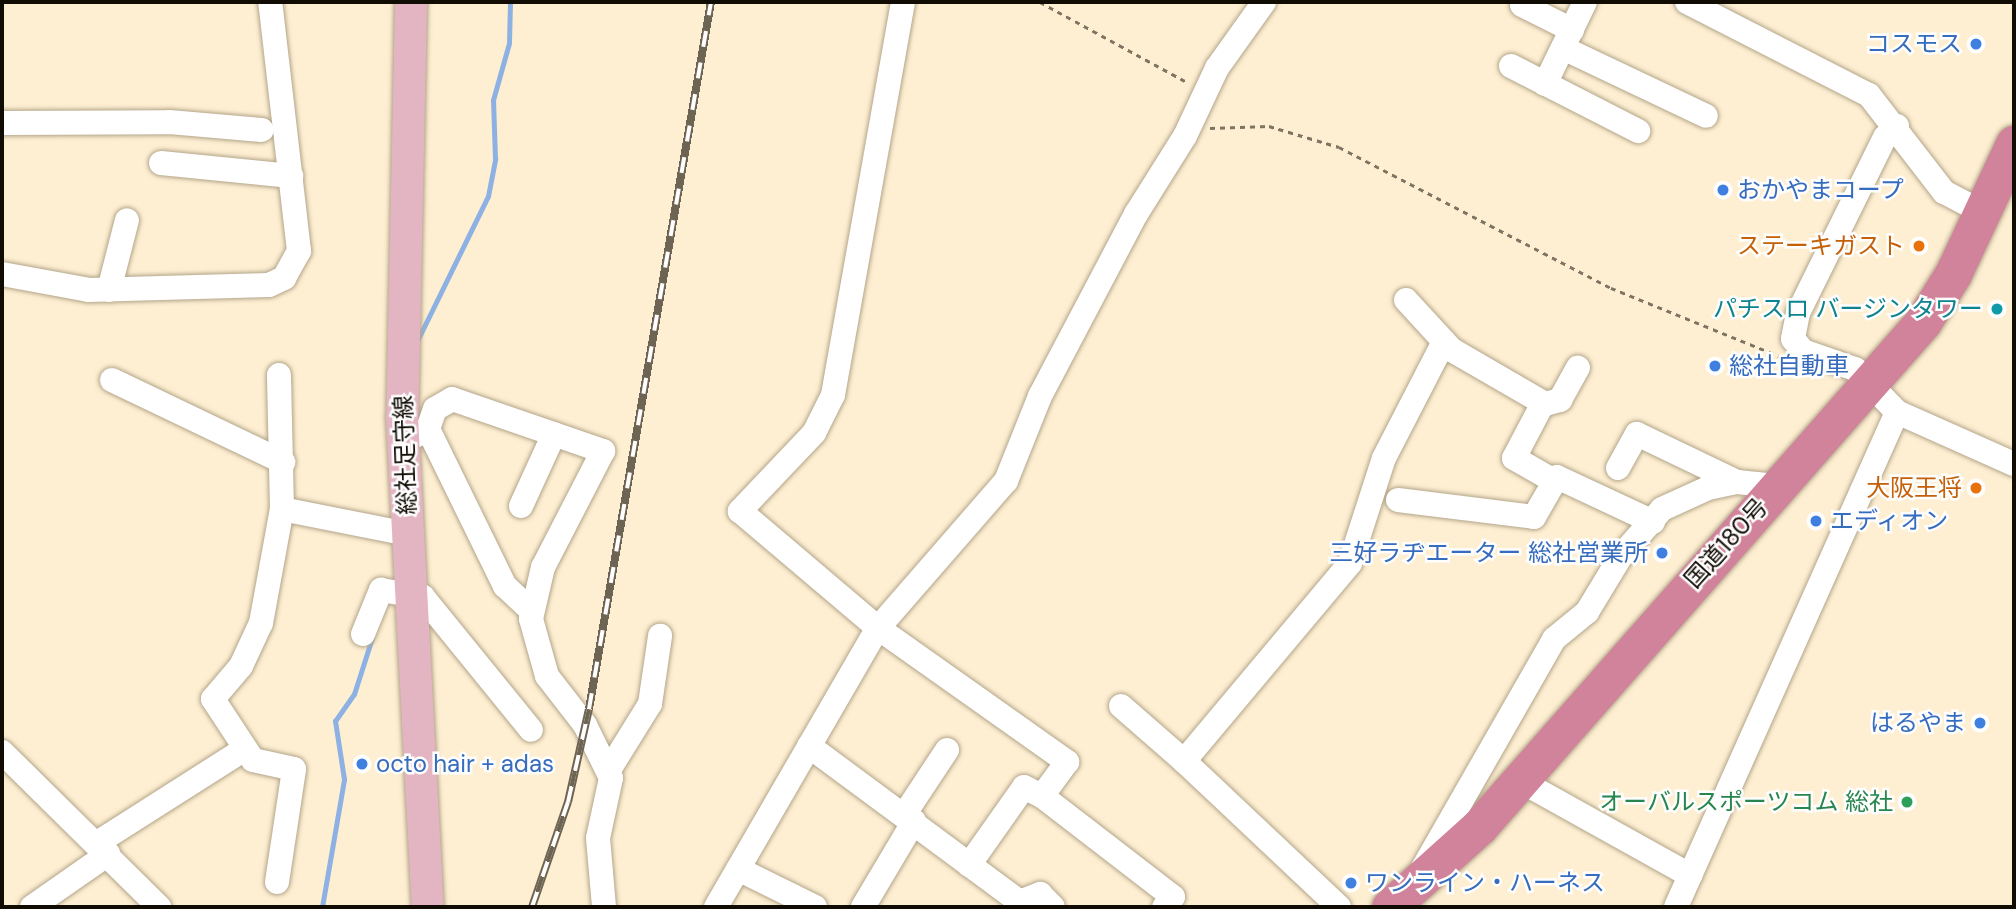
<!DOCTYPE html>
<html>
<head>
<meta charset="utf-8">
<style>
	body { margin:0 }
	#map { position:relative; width:2016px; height:909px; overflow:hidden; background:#feefd2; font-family:"DM Sans","Noto Sans JP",sans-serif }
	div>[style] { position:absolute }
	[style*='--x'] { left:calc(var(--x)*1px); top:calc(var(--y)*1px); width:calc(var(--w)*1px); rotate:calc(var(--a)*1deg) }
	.stream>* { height:5px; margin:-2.5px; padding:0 2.5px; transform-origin:2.5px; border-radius:2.5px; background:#8eb1e4 }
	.path>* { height:2.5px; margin-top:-1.25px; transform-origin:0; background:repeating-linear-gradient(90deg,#7d7462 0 5px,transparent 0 10px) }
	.roads { filter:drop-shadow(0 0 2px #b3a58a) drop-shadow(0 0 2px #b3a58a) }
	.minor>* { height:24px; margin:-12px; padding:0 12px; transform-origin:12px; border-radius:12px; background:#fff }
	.major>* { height:32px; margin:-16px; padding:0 16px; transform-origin:16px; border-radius:16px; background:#e3b5c3 }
	.highway>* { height:37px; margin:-18.5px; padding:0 18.5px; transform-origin:18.5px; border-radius:18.5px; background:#d1839b }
	.rail>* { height:8px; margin-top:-4px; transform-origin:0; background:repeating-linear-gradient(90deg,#fefefe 0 16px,#6d6454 0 32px); box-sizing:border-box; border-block:2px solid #6d6454 }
	.dots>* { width:19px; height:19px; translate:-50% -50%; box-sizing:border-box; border:4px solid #fefefe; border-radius:50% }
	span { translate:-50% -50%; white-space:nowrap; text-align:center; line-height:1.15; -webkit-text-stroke:5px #fefefe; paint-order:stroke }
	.shop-label { font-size:24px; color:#366cbe }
	.right { translate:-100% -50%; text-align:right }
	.left { translate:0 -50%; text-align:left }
	.food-label { font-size:24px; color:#c56008 }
	.culture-label { font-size:24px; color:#0d838f }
	.street-label { font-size:24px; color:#100b03 }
	.leisure-label { font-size:24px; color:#27864d }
	.frame { position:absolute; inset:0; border:4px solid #100b03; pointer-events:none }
</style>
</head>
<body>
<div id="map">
	<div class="stream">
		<i style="--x:417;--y:341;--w:161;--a:-63.9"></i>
		<i style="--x:488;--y:196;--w:38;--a:-79"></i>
		<i style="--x:495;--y:159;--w:59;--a:-91.9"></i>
		<i style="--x:493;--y:100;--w:59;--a:-74.3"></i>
		<i style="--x:509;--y:43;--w:41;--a:-88.6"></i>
		<i style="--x:322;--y:907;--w:130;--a:-80.2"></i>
		<i style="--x:344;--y:779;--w:59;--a:-98.8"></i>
		<i style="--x:335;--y:721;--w:33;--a:-55"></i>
		<i style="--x:354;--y:694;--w:59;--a:-72.2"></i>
	</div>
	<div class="path">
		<i style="--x:1040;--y:2;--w:167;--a:28.6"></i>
		<i style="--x:1210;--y:128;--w:59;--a:-1.9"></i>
		<i style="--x:1269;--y:126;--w:73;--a:16.7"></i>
		<i style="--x:1339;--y:147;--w:306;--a:27.4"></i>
		<i style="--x:1611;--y:288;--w:181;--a:22"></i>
	</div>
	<div class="roads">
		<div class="minor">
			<i style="--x:903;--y:2;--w:399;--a:100.1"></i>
			<i style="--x:833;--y:395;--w:42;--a:116.6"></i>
			<i style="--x:814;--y:433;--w:108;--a:133.5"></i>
			<i style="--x:740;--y:511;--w:181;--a:40.3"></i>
			<i style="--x:878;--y:628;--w:232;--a:35.3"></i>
			<i style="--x:1067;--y:762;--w:42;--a:126.3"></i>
			<i style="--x:1042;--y:796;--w:165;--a:37.6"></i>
			<i style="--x:1173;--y:897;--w:13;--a:132"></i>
			<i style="--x:1687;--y:2;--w:204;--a:27.1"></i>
			<i style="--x:1869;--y:95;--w:123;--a:52.3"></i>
			<i style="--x:1944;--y:192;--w:45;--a:27.7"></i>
			<i style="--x:1522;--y:5;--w:56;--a:26.6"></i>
			<i style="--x:1563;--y:48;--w:158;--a:25.4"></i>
			<i style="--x:1511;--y:66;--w:143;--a:27.1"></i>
			<i style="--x:1545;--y:84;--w:91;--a:-64"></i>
			<i style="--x:2;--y:123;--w:167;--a:-0.3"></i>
			<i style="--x:169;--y:122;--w:93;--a:4.9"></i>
			<i style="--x:1897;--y:126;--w:16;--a:137"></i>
			<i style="--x:1885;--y:137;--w:196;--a:116.3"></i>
			<i style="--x:1798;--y:313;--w:26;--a:101"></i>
			<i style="--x:1793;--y:339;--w:16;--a:50"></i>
			<i style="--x:1803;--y:351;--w:55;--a:19.1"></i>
			<i style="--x:1855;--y:369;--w:60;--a:45.7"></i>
			<i style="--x:1897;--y:412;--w:128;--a:24"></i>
			<i style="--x:161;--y:163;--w:131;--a:5.7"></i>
			<i style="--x:2;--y:274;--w:88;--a:10.4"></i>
			<i style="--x:89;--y:290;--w:180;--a:-1.6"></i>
			<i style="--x:269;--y:285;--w:17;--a:-25"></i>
			<i style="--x:284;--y:278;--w:31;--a:-61"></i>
			<i style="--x:299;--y:251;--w:251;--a:-96.6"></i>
			<i style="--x:109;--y:290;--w:72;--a:-75.6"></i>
			<i style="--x:1406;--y:300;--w:68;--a:47.4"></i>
			<i style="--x:1452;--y:350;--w:108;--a:30.1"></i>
			<i style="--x:1545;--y:404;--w:16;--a:-15"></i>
			<i style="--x:1560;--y:400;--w:37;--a:-61"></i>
			<i style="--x:112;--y:380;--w:190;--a:25.6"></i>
			<i style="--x:1543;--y:403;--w:62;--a:117.8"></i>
			<i style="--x:1514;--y:458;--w:46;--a:29.9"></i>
			<i style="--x:428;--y:429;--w:175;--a:63.9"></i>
			<i style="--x:505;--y:586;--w:37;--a:43"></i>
			<i style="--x:403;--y:442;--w:28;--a:-27"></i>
			<i style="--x:428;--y:429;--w:21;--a:-71"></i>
			<i style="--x:435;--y:409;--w:20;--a:-30"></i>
			<i style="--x:452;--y:399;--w:160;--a:19"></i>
			<i style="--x:603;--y:451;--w:131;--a:117.3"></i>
			<i style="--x:543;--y:567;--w:53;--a:103"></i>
			<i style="--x:531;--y:619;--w:59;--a:74.3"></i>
			<i style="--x:547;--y:676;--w:62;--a:52.2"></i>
			<i style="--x:585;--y:725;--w:59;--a:63.9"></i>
			<i style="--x:611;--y:778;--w:61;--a:102.2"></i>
			<i style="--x:598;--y:838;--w:69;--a:85"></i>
			<i style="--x:1618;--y:468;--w:39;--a:-61"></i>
			<i style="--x:1637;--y:434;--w:111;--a:25.6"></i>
			<i style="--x:1398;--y:500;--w:137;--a:7.1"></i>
			<i style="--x:1534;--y:517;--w:46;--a:-60.1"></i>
			<i style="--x:1557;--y:477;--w:106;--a:25.1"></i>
			<i style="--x:521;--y:506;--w:79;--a:-65.4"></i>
			<i style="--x:282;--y:509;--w:128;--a:11.2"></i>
			<i style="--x:363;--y:634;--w:48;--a:-67.8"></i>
			<i style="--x:381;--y:590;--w:43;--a:9.5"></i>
			<i style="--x:423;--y:597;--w:171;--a:50.9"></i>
			<i style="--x:1121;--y:706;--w:84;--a:41.1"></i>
			<i style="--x:809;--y:746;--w:262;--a:36.5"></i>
			<i style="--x:1020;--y:902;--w:22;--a:-22"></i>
			<i style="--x:1040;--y:894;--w:18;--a:45"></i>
			<i style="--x:2;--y:752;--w:221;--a:44.6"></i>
			<i style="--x:609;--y:770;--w:78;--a:-58.2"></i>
			<i style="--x:650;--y:704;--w:69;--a:-81.6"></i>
			<i style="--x:1519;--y:780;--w:196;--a:29.1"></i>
			<i style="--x:904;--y:815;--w:78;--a:-56.5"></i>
			<i style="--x:97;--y:843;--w:173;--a:-32.5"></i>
			<i style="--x:969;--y:865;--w:95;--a:-54.8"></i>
			<i style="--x:1024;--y:787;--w:20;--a:27"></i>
			<i style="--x:1423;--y:868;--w:264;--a:-60.2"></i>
			<i style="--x:1554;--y:639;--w:43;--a:-39.3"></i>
			<i style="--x:1587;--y:612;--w:66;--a:-58.7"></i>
			<i style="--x:1621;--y:556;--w:62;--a:-48.9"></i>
			<i style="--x:1662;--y:509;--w:51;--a:-24.5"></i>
			<i style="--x:1708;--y:488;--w:30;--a:-12"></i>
			<i style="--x:1737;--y:482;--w:40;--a:5.7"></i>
			<i style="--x:738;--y:869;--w:86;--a:26.3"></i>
			<i style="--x:277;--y:882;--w:114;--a:-81.4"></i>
			<i style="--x:294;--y:769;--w:42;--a:-167.6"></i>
			<i style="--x:253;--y:760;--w:73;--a:-123.3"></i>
			<i style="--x:213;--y:699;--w:43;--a:-49.7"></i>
			<i style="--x:241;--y:666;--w:47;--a:-65.1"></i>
			<i style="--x:261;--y:623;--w:116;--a:-79.6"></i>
			<i style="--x:282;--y:509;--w:134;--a:-91.3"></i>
			<i style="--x:32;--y:907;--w:93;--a:-34.9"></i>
			<i style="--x:716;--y:907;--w:323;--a:-59.9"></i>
			<i style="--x:878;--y:628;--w:195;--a:-49"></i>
			<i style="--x:1006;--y:481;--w:92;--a:-68.2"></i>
			<i style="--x:1040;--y:396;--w:206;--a:-62.2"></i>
			<i style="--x:1136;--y:214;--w:92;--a:-57.9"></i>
			<i style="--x:1185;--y:136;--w:75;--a:-64.8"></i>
			<i style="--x:1217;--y:68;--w:81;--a:-54.5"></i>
			<i style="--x:863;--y:907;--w:100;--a:-59.3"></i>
			<i style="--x:1339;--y:907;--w:213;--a:-136.7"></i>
			<i style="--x:1184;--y:761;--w:258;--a:-50"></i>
			<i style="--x:1350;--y:563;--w:110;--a:-72.1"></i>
			<i style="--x:1384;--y:458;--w:131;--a:-62.7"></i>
			<i style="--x:1676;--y:907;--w:542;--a:-65.94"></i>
		</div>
		<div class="major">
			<i style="--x:411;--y:2;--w:415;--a:91.2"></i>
			<i style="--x:402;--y:417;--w:491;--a:87"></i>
		</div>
		<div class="highway">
			<i style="--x:1390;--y:907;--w:120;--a:-42"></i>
			<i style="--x:1479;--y:827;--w:672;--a:-48.68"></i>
			<i style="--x:1923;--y:322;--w:57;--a:-58"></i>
			<i style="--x:1953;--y:274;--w:144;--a:-64.9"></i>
		</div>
	</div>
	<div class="rail">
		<i style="--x:532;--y:907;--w:111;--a:-71.1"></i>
		<i style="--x:568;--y:802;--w:95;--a:-77.3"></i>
		<i style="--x:589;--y:709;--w:717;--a:-80.21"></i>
	</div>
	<div class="dots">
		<i style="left:1976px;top:44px;background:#3f7fe0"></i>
		<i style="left:1723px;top:190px;background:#3f7fe0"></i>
		<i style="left:1919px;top:246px;background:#e8710a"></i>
		<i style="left:1997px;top:309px;background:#0f9aa8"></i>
		<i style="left:1715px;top:366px;background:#3f7fe0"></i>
		<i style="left:1976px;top:488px;background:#e8710a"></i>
		<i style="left:1816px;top:521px;background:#3f7fe0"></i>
		<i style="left:1662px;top:553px;background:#3f7fe0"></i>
		<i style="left:1980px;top:723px;background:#3f7fe0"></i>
		<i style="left:362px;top:764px;background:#3f7fe0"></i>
		<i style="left:1907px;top:802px;background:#2e9e5b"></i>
		<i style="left:1351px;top:883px;background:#3f7fe0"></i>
	</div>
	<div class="shop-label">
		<span class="right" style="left:1962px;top:44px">コスモス</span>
		<span class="left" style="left:1737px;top:190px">おかやまコープ</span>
		<span class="left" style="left:1729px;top:366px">総社自動車</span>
		<span class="left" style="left:1830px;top:521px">エディオン</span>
		<span class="right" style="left:1648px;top:553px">三好ラヂエーター 総社営業所</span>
		<span class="right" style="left:1966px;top:723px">はるやま</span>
		<span class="left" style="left:376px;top:764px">octo hair + adas</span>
		<span class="left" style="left:1365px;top:883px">ワンライン・ハーネス</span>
	</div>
	<div class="food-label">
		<span class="right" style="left:1905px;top:246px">ステーキガスト</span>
		<span class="right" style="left:1962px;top:488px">大阪王将</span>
	</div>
	<div class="culture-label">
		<span class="right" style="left:1983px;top:309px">パチスロ バージンタワー</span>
	</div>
	<div class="street-label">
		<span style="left:405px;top:455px;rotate:-92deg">総社足守線</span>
		<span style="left:1726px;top:543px;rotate:-48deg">国道180号</span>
	</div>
	<div class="leisure-label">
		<span class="right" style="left:1893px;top:802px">オーバルスポーツコム 総社</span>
	</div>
	<div class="frame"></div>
</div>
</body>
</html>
